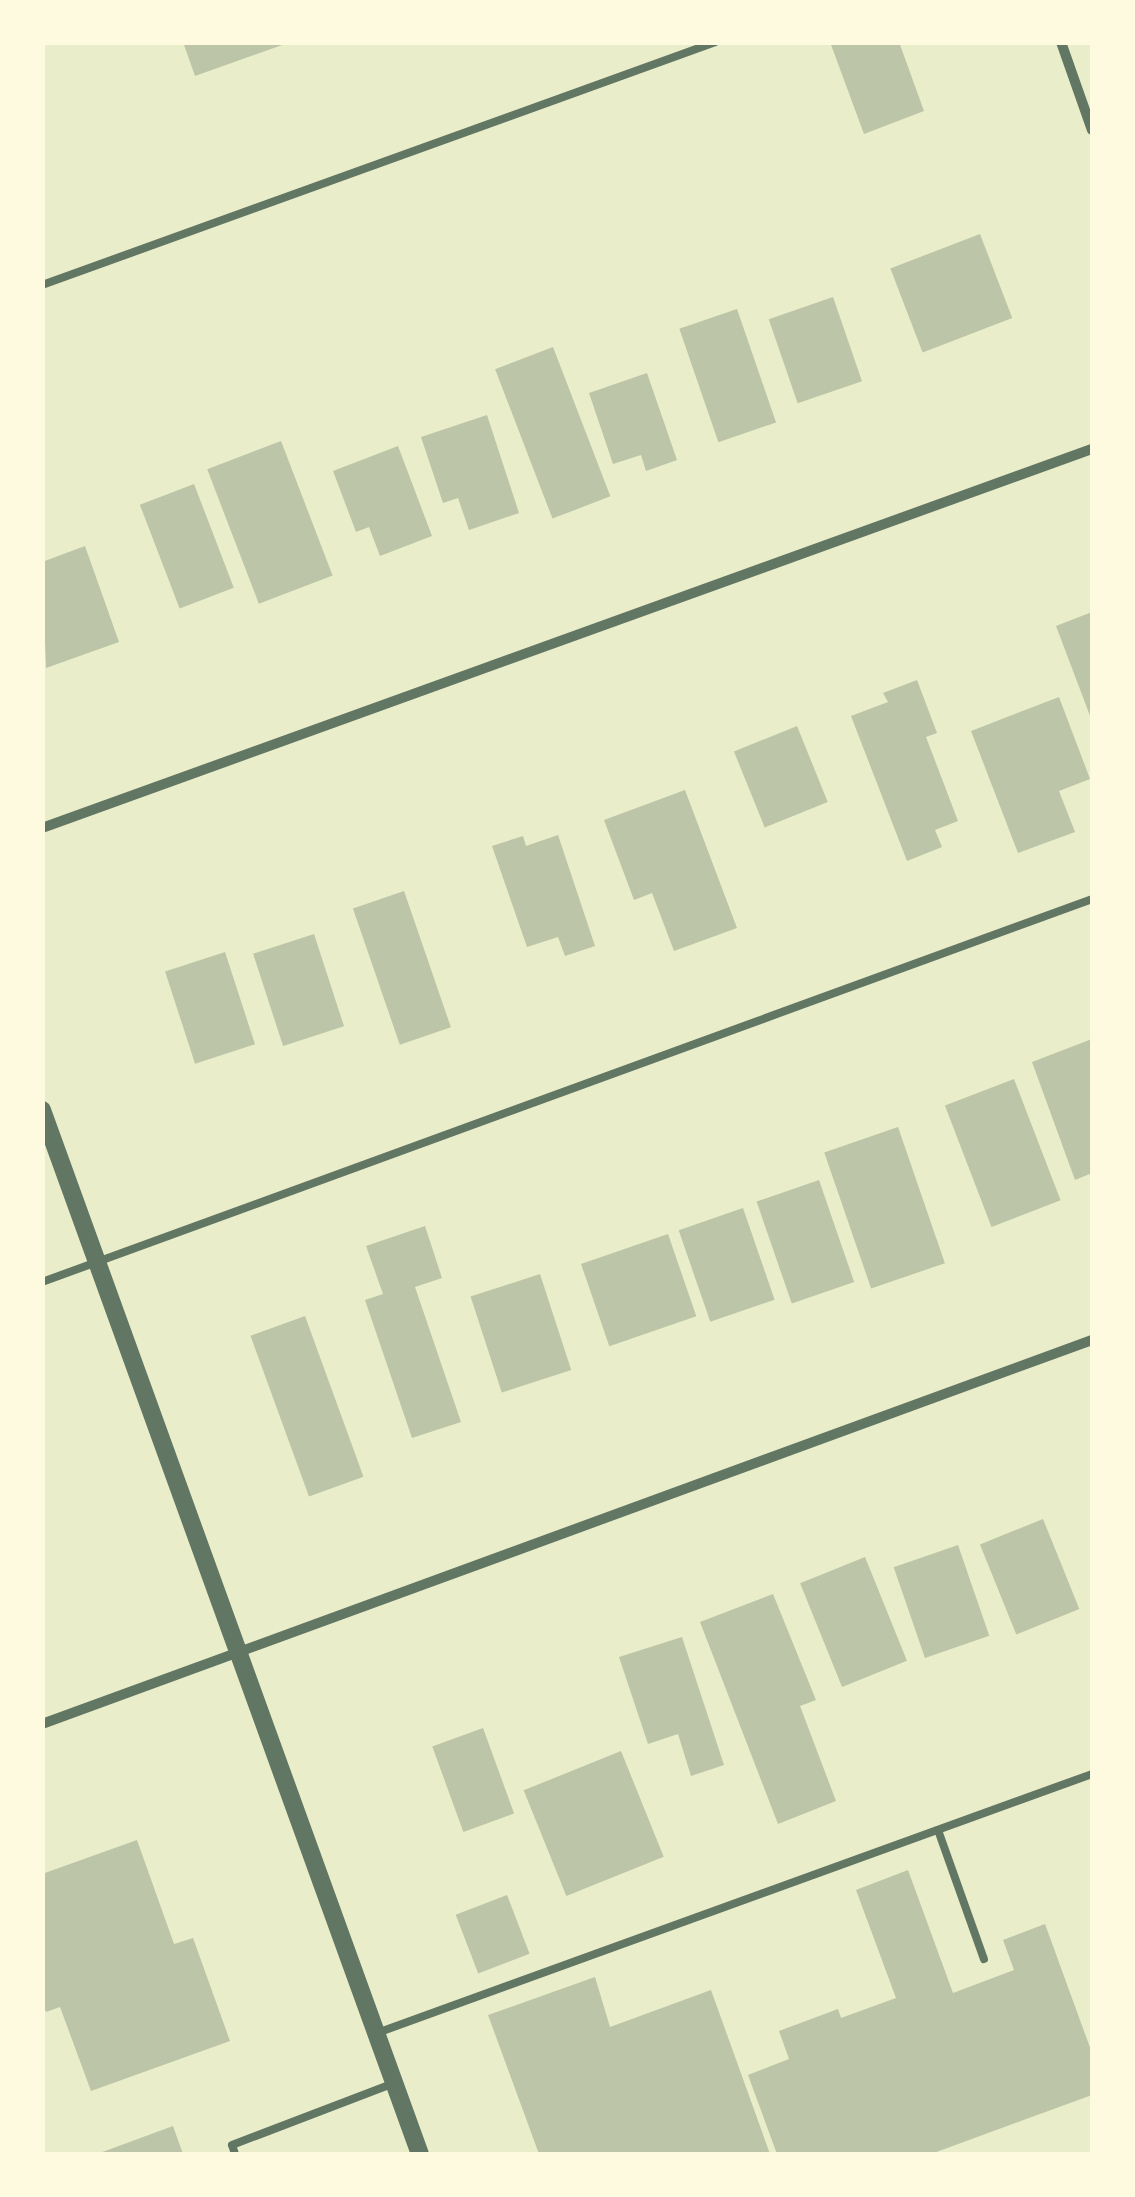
<!DOCTYPE html>
<html>
<head>
<meta charset="utf-8">
<style>
	body { margin:0 }
	#map { position:relative; width:1135px; height:2197px; overflow:hidden; background:#e9edc9; font-family:Rubik,sans-serif }
	div>[style] { position:absolute }
	[style*='--x'] { left:calc(var(--x)*1px); top:calc(var(--y)*1px); width:calc(var(--w)*1px); rotate:calc(var(--a)*1deg) }
	.building>* { inset:0; background:#bcc5a7; transform-origin:0 0 }
	.service>* { height:8px; margin:-4px; padding:0 4px; transform-origin:4px; border-radius:4px; background:#617663 }
	.minor>* { height:10px; margin:-5px; padding:0 5px; transform-origin:5px; border-radius:5px; background:#617663 }
	.tertiary>* { height:18px; margin:-9px; padding:0 9px; transform-origin:9px; border-radius:9px; background:#617663 }
	span { translate:-50% -50%; white-space:nowrap; text-align:center; line-height:1.15; -webkit-text-stroke:9px #fefae0; paint-order:stroke }
	.frame { position:absolute; inset:0; border:45px solid #fefae0; pointer-events:none }
</style>
</head>
<body>
<div id="map">
	<div class="building">
		<i style="clip-path:polygon(183px 42px,288px 42px,288px 43px,195px 76px)"></i>
		<i style="clip-path:polygon(830px 42px,899px 42px,924px 111px,864px 134px)"></i>
		<i style="left:980px;top:234px;width:90px;height:96px;rotate:69deg"></i>
		<i style="left:833px;top:297px;width:89px;height:68px;rotate:71deg"></i>
		<i style="left:737px;top:309px;width:120px;height:61px;rotate:71deg"></i>
		<i style="left:553px;top:347px;width:160px;height:62px;rotate:69deg"></i>
		<i style="clip-path:polygon(647px 373px,677px 460px,646px 471px,641px 455px,613px 464px,589px 393px)"></i>
		<i style="clip-path:polygon(487px 415px,519px 513px,469px 530px,458px 498px,443px 503px,421px 437px)"></i>
		<i style="left:281px;top:441px;width:144px;height:79px;rotate:69deg"></i>
		<i style="clip-path:polygon(398px 446px,432px 536px,380px 556px,369px 527px,356px 532px,333px 471px)"></i>
		<i style="left:194px;top:484px;width:111px;height:58px;rotate:69deg"></i>
		<i style="clip-path:polygon(85px 546px,119px 642px,46px 668px,42px 562px)"></i>
		<i style="clip-path:polygon(1092px 612px,1092px 721px,1056px 626px)"></i>
		<i style="clip-path:polygon(917px 680px,937px 733px,926px 737px,958px 821px,935px 830px,942px 847px,907px 861px,851px 716px,888px 702px,883px 693px)"></i>
		<i style="clip-path:polygon(1059px 697px,1090px 779px,1059px 791px,1075px 832px,1018px 853px,971px 731px)"></i>
		<i style="left:797px;top:726px;width:82px;height:68px;rotate:68deg"></i>
		<i style="clip-path:polygon(685px 790px,737px 928px,674px 951px,652px 893px,634px 900px,604px 820px)"></i>
		<i style="clip-path:polygon(558px 835px,595px 946px,565px 956px,558px 937px,527px 947px,492px 846px,523px 836px,526px 846px)"></i>
		<i style="left:404px;top:891px;width:144px;height:54px;rotate:71deg"></i>
		<i style="left:314px;top:934px;width:97px;height:64px;rotate:72deg"></i>
		<i style="left:225px;top:952px;width:97px;height:63px;rotate:72deg"></i>
		<i style="clip-path:polygon(1092px 1039px,1092px 1173px,1075px 1180px,1032px 1062px)"></i>
		<i style="left:1014px;top:1079px;width:130px;height:74px;rotate:69deg"></i>
		<i style="left:898px;top:1127px;width:144px;height:78px;rotate:71deg"></i>
		<i style="left:819px;top:1180px;width:108px;height:66px;rotate:71deg"></i>
		<i style="left:743px;top:1208px;width:97px;height:68px;rotate:71deg"></i>
		<i style="clip-path:polygon(425px 1226px,442px 1278px,415px 1287px,461px 1422px,412px 1438px,365px 1300px,383px 1294px,366px 1246px)"></i>
		<i style="left:668px;top:1234px;width:87px;height:92px;rotate:71deg"></i>
		<i style="left:540px;top:1274px;width:101px;height:73px;rotate:72deg"></i>
		<i style="left:305px;top:1316px;width:171px;height:58px;rotate:70deg"></i>
		<i style="left:1043px;top:1519px;width:97px;height:68px;rotate:68deg"></i>
		<i style="left:958px;top:1545px;width:96px;height:68px;rotate:71deg"></i>
		<i style="left:865px;top:1557px;width:112px;height:70px;rotate:68deg"></i>
		<i style="clip-path:polygon(773px 1594px,816px 1700px,800px 1706px,836px 1801px,778px 1824px,700px 1622px)"></i>
		<i style="clip-path:polygon(682px 1637px,724px 1765px,691px 1776px,678px 1734px,648px 1744px,619px 1657px)"></i>
		<i style="left:483px;top:1728px;width:91px;height:54px;rotate:70deg"></i>
		<i style="left:621px;top:1751px;width:114px;height:105px;rotate:68deg"></i>
		<i style="clip-path:polygon(137px 1840px,174px 1944px,193px 1938px,230px 2041px,91px 2091px,60px 2007px,46px 2012px,42px 2001px,42px 1874px)"></i>
		<i style="clip-path:polygon(908px 1870px,953px 1993px,1014px 1970px,1003px 1940px,1045px 1924px,1092px 2053px,1092px 2095px,931px 2154px,777px 2154px,748px 2075px,789px 2059px,779px 2031px,838px 2009px,841px 2018px,896px 1998px,856px 1890px)"></i>
		<i style="left:507px;top:1895px;width:63px;height:55px;rotate:69deg"></i>
		<i style="clip-path:polygon(595px 1977px,610px 2027px,711px 1990px,770px 2154px,539px 2154px,488px 2015px)"></i>
		<i style="clip-path:polygon(173px 2126px,183px 2154px,97px 2154px)"></i>
	</div>
	<div class="service">
		<i style="--x:42;--y:285;--w:716;--a:-19.83"></i>
		<i style="--x:42;--y:1282;--w:1118;--a:-20.04"></i>
		<i style="--x:938;--y:1830;--w:137;--a:70.4"></i>
		<i style="--x:377;--y:2033;--w:760;--a:-19.91"></i>
		<i style="--x:235;--y:2154;--w:9;--a:-108"></i>
		<i style="--x:232;--y:2145;--w:173;--a:-20.9"></i>
	</div>
	<div class="minor">
		<i style="--x:1061;--y:42;--w:93;--a:70.6"></i>
		<i style="--x:42;--y:828;--w:1116;--a:-19.85"></i>
		<i style="--x:42;--y:1724;--w:1118;--a:-20.09"></i>
	</div>
	<div class="tertiary">
		<i style="--x:42;--y:1110;--w:1110;--a:70.1"></i>
	</div>
	<div class="frame"></div>
</div>
</body>
</html>
